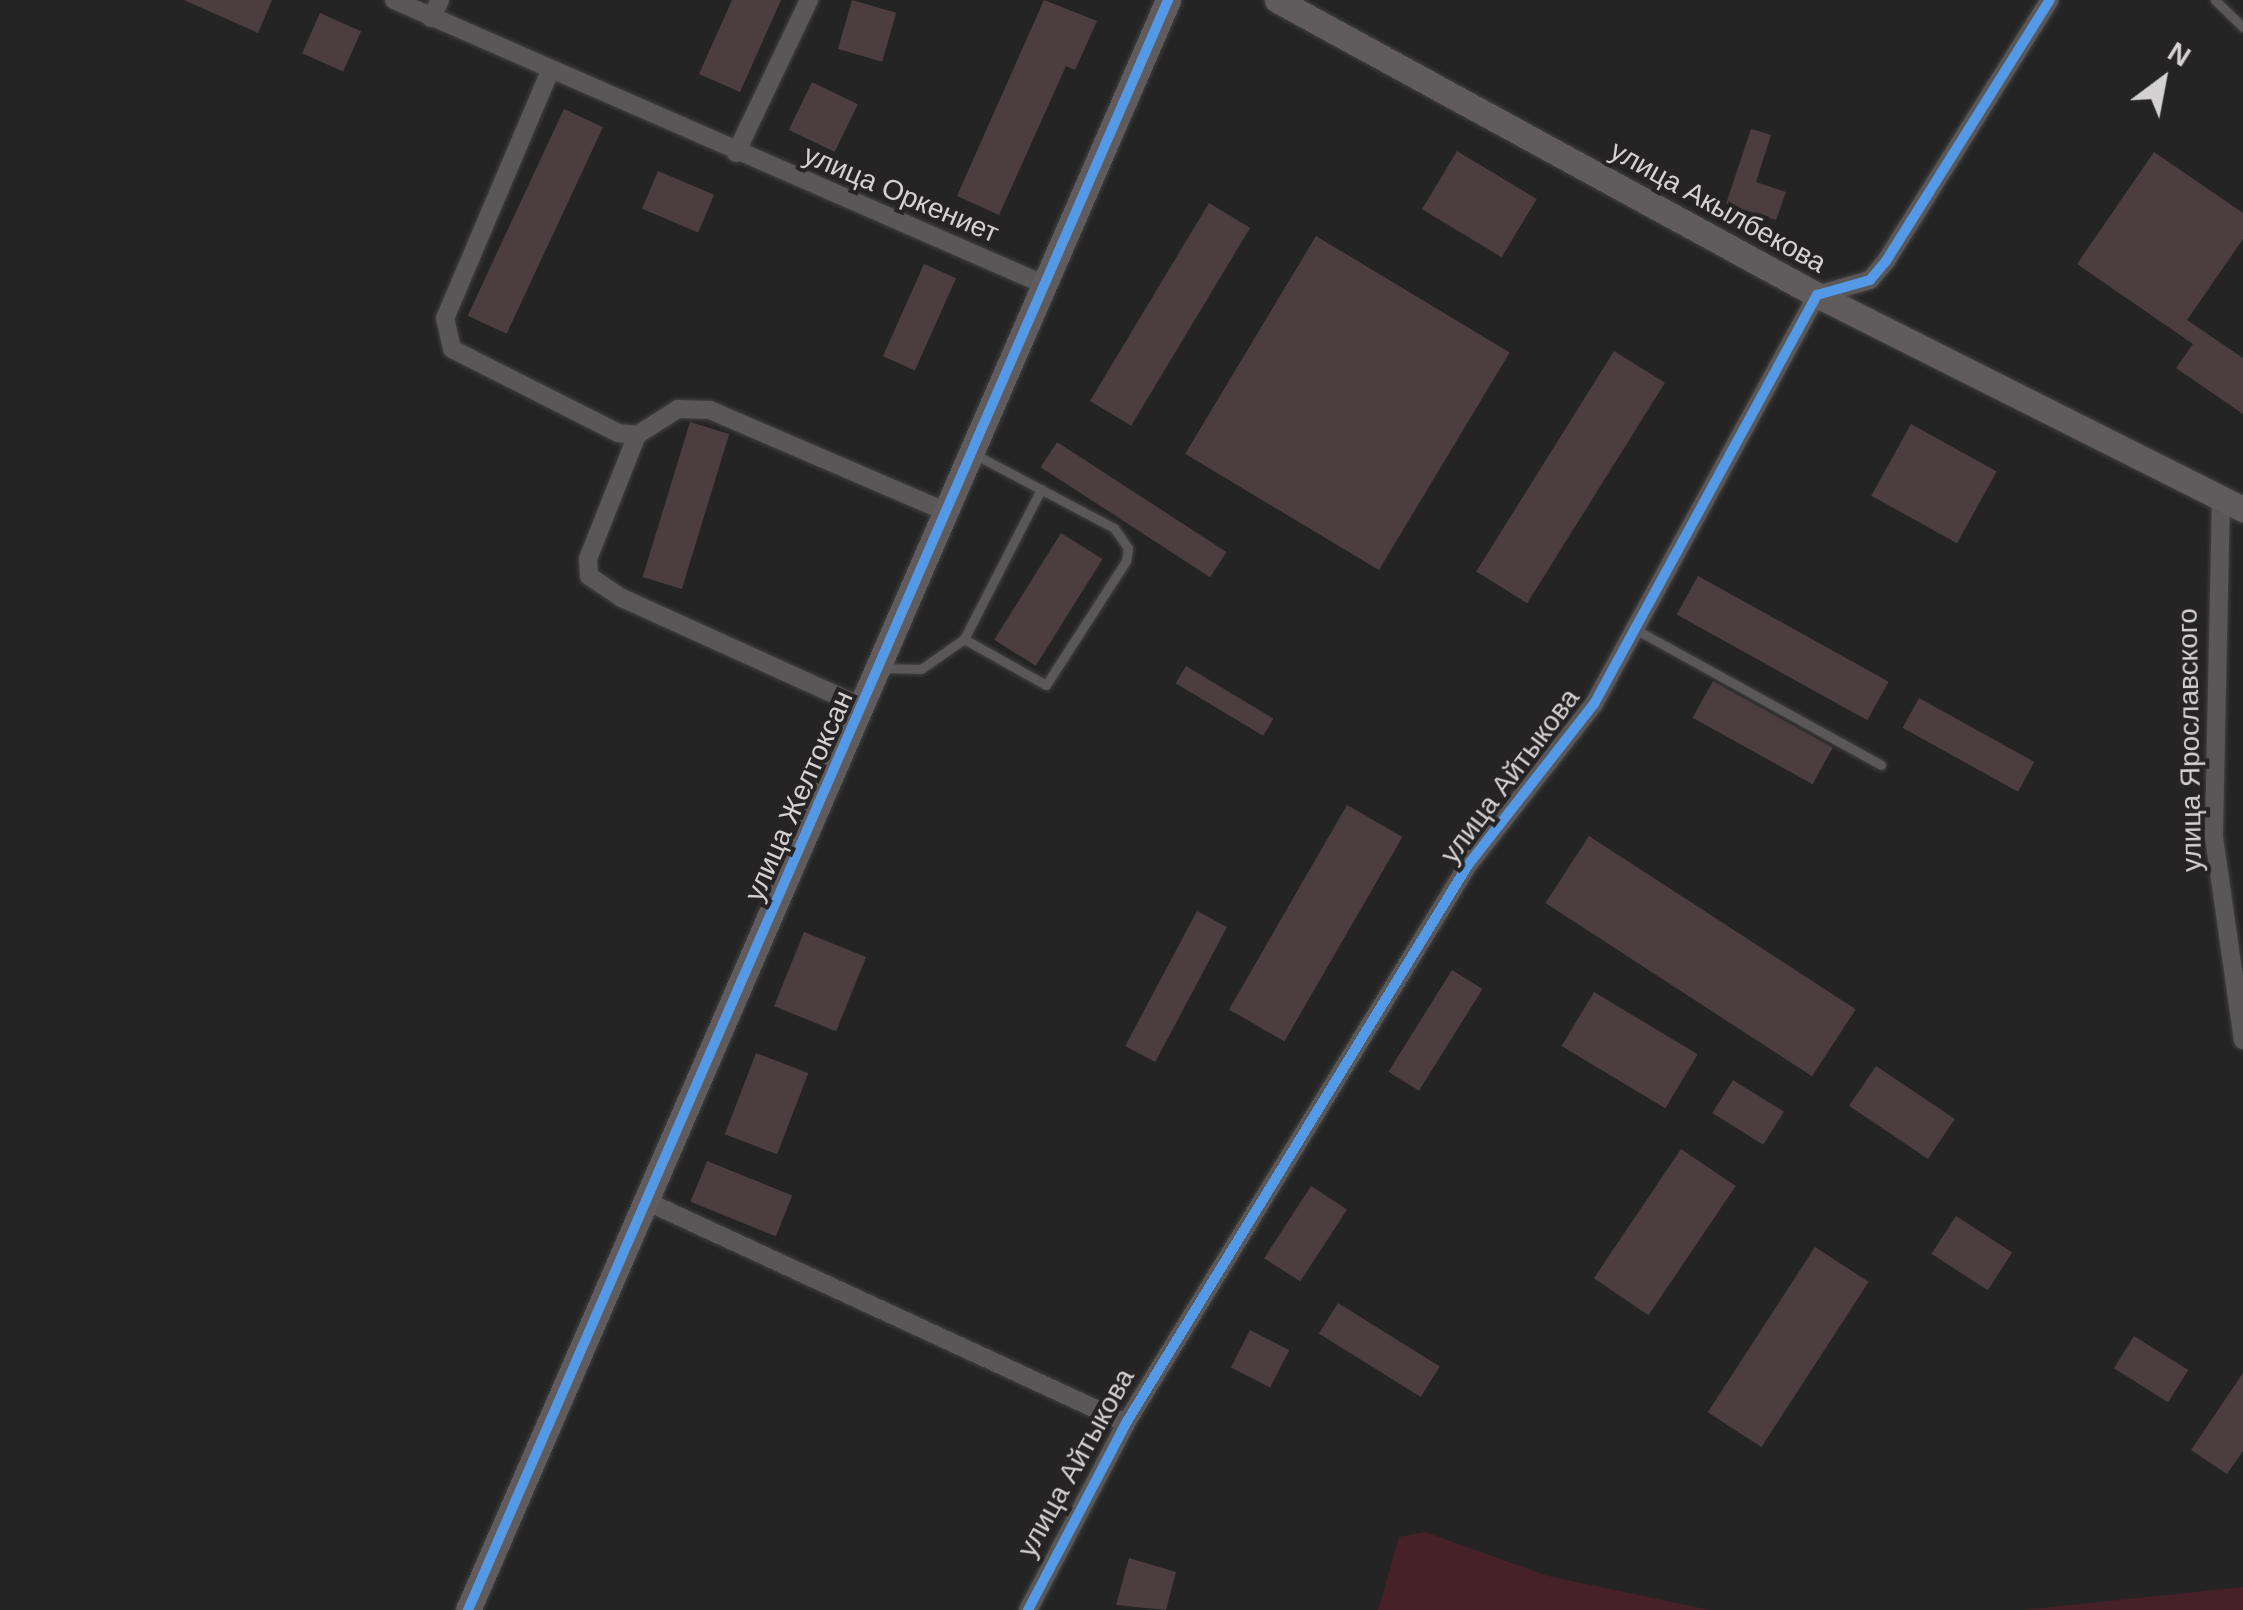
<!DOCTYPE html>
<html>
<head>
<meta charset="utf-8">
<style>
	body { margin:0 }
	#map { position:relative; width:2243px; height:1610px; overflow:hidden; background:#252424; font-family:Arial,sans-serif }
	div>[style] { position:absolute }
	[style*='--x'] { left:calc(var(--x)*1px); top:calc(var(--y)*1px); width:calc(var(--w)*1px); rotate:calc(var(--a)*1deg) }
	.green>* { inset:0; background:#462127 }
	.building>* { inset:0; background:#4b3d40; transform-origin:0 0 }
	.roads { filter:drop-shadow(0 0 2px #414141) drop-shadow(0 0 2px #414141) }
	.lane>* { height:9px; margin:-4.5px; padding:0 4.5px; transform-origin:4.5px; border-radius:4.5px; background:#595758 }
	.street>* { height:18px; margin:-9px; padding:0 9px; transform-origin:9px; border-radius:9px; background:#595758 }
	.secondary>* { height:25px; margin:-12.5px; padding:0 12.5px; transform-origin:12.5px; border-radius:12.5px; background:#605b5c }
	.cycleway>* { height:10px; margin:-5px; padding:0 5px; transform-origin:5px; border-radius:5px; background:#5399e6 }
	span { translate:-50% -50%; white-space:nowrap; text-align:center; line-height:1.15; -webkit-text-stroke:8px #262324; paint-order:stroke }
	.street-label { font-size:28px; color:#d3d1d1 }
	.north { position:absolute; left:2113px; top:30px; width:100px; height:100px; -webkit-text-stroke:8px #262324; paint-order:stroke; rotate:32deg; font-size:28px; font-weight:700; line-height:40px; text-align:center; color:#d3d1d1 }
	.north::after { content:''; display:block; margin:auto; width:35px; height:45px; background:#d3d1d1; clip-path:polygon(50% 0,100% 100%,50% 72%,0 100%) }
</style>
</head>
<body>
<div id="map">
	<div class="green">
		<i style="clip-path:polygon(1425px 1532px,1548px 1576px,1710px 1610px,1378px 1610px,1399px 1537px)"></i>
		<i style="clip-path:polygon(2243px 1587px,2243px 1610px,2023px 1610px)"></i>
	</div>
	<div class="building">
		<i style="clip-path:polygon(184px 0,272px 0,258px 33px)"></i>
		<i style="clip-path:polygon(732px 0,781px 0,740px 92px,699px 74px)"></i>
		<i style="left:852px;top:0;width:46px;height:51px;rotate:16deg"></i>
		<i style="clip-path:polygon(1044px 0,1097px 21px,1075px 70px,1066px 66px,999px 215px,957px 196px)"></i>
		<i style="left:320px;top:13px;width:45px;height:44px;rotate:24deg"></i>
		<i style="left:812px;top:82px;width:51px;height:53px;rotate:26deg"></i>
		<i style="left:564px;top:109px;width:43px;height:228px;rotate:25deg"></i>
		<i style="clip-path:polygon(1751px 129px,1771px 135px,1756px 182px,1786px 192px,1776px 220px,1726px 204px)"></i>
		<i style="left:1457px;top:151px;width:93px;height:68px;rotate:31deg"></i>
		<i style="clip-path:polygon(2154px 152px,2243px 213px,2243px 239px,2187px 320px,2243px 358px,2243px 414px,2176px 368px,2193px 344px,2077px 264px)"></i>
		<i style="left:658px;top:171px;width:61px;height:41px;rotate:23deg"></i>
		<i style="left:1209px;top:203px;width:48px;height:231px;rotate:31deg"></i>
		<i style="left:1316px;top:236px;width:226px;height:254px;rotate:31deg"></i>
		<i style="left:924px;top:264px;width:35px;height:101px;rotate:24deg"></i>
		<i style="left:1614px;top:351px;width:60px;height:260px;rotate:32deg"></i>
		<i style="left:690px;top:422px;width:41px;height:162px;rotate:17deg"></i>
		<i style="left:1911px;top:424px;width:98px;height:82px;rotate:29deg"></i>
		<i style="left:1057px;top:442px;width:202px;height:30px;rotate:33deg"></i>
		<i style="left:1061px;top:533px;width:49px;height:126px;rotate:32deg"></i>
		<i style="left:1698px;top:576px;width:218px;height:44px;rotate:29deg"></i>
		<i style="left:1186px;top:666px;width:102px;height:20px;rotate:31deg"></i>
		<i style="left:1713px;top:681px;width:137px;height:42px;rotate:29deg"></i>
		<i style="left:1919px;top:698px;width:132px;height:34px;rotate:29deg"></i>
		<i style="left:1347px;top:805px;width:64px;height:236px;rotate:30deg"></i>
		<i style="left:1589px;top:836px;width:318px;height:80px;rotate:33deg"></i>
		<i style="left:1197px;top:911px;width:34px;height:153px;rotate:28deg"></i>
		<i style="left:804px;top:932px;width:67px;height:80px;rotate:22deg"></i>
		<i style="left:1452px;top:970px;width:36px;height:120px;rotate:32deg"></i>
		<i style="left:1594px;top:992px;width:121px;height:63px;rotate:31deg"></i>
		<i style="left:756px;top:1053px;width:56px;height:87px;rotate:21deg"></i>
		<i style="left:1876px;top:1066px;width:95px;height:48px;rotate:34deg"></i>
		<i style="left:1733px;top:1080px;width:60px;height:39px;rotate:32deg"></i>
		<i style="left:1681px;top:1149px;width:66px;height:156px;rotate:34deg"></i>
		<i style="left:707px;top:1161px;width:92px;height:44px;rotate:22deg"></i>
		<i style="left:1311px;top:1186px;width:43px;height:86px;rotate:33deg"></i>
		<i style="left:1956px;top:1216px;width:67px;height:45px;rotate:33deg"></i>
		<i style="left:1815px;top:1247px;width:64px;height:197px;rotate:33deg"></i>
		<i style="left:1338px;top:1303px;width:120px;height:36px;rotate:32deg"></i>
		<i style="left:1250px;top:1330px;width:44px;height:42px;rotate:27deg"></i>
		<i style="left:2134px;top:1336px;width:64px;height:38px;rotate:32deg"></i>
		<i style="clip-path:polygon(2243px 1373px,2243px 1451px,2227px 1474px,2191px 1450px)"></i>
		<i style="clip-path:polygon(1129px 1558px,1176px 1572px,1166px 1610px,1116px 1605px)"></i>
	</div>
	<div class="roads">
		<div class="lane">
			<i style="--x:2215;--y:0;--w:39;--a:44"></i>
			<i style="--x:1635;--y:629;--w:281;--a:28.9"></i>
			<i style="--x:964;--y:639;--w:169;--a:-62.8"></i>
			<i style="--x:880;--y:668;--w:41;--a:1.4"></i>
			<i style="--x:921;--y:669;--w:52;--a:-34.9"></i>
			<i style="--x:964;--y:639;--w:94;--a:29.3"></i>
			<i style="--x:1046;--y:685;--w:148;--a:-57.2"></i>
			<i style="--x:1126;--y:561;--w:13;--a:-81"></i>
			<i style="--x:1128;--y:548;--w:24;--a:-125"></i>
			<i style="--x:1114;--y:528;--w:158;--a:-152.1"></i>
		</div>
		<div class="street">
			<i style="--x:394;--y:0;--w:711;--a:23.64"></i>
			<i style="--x:431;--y:18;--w:20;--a:-63"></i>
			<i style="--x:550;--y:71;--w:268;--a:113"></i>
			<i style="--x:445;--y:318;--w:32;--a:77"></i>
			<i style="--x:452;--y:349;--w:186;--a:26.8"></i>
			<i style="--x:618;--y:433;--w:19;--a:6"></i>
			<i style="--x:637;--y:435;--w:49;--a:-32.4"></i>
			<i style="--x:678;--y:409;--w:32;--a:2"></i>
			<i style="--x:710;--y:410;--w:255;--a:23.3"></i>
			<i style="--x:736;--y:153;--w:170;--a:-64.5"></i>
			<i style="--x:637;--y:435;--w:133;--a:111.6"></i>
			<i style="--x:588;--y:559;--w:17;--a:87"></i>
			<i style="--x:589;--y:576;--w:40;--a:34"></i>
			<i style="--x:622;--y:598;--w:264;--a:24.4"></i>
			<i style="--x:2221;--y:497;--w:340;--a:91.2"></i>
			<i style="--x:2214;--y:837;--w:205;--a:81.9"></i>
			<i style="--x:646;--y:1201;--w:529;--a:24.82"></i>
			<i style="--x:1028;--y:1610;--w:211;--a:-62.3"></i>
			<i style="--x:1126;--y:1423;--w:654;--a:-58.5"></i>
			<i style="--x:1468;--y:865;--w:204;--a:-52"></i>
			<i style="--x:1594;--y:704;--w:466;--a:-61.4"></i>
			<i style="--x:1817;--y:295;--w:55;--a:-15.8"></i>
			<i style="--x:1870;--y:280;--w:25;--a:-50"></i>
			<i style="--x:1886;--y:261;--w:308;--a:-57.9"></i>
		</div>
		<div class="secondary">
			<i style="--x:1277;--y:0;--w:615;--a:28.65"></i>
			<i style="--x:1817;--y:295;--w:477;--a:26.7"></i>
			<i style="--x:468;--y:1610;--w:1756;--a:-66.5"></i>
		</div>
	</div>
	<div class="cycleway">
		<i style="--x:468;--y:1610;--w:1756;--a:-66.5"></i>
		<i style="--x:1028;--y:1610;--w:211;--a:-62.3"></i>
		<i style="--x:1126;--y:1423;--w:654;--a:-58.5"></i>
		<i style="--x:1468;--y:865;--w:204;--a:-52"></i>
		<i style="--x:1594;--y:704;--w:466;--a:-61.4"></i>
		<i style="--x:1817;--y:295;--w:55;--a:-15.8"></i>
		<i style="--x:1870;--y:280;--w:25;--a:-50"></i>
		<i style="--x:1886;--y:261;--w:308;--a:-57.9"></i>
	</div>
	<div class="street-label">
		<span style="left:901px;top:194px;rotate:23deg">улица Оркениет</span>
		<span style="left:1718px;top:207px;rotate:29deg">улица Акылбекова</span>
		<span style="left:2190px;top:740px;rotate:-91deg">улица Ярославского</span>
		<span style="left:1510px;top:776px;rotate:-53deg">улица Айтыкова</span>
		<span style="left:799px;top:796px;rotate:-66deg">улица Желтоксан</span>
		<span style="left:1076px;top:1463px;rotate:-61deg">улица Айтыкова</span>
	</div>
	<div class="north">N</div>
</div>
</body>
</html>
